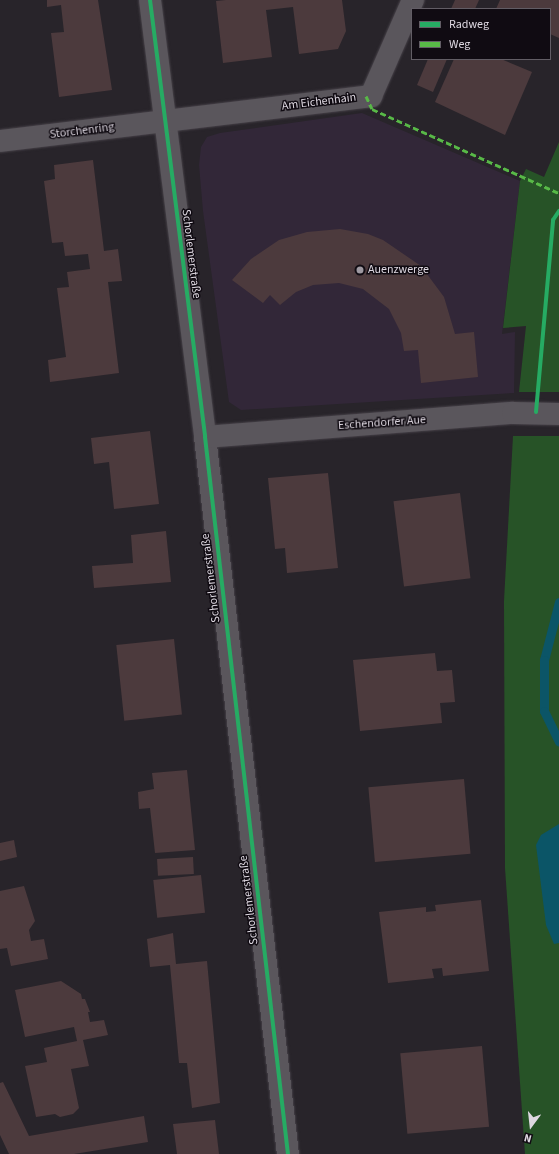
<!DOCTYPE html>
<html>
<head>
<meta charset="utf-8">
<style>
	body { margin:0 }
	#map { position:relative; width:559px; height:1154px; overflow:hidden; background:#28242a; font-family:"Source Sans 3",sans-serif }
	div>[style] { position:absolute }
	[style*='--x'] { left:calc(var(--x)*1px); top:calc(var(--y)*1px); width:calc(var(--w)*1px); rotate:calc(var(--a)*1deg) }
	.built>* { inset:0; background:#322738 }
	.green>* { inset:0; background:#275327 }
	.water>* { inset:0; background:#0b5567 }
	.stream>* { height:9px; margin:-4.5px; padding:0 4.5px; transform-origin:4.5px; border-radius:4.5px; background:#0b5567 }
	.building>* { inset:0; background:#4c3a3d; transform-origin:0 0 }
	.roads { filter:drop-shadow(0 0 1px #464148) drop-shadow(0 0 1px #464148) }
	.minor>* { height:22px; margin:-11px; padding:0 11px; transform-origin:11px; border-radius:11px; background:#5a565c }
	.quiet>* { height:3px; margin-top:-1.5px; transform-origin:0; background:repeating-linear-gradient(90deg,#58b947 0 6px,transparent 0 9px) }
	.cycleway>* { height:4px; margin:-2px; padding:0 2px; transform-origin:2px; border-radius:2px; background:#26ab63 }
	.dots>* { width:11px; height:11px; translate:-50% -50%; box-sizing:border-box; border:2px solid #100b12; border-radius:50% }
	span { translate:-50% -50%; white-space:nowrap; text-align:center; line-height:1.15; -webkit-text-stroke:3px #100b12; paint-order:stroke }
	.street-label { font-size:12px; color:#ded8e1 }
	.poi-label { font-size:12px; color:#ded8e1 }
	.left { translate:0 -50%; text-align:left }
	.legend { position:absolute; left:411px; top:8px; width:140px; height:52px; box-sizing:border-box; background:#100b12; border:1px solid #625d65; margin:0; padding:5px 7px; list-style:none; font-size:12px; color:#ded8e1 }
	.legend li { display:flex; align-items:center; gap:8px; height:20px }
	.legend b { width:20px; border:1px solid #625d65 }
	.north { position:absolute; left:511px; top:1106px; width:40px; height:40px; -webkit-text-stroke:3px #100b12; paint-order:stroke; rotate:195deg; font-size:11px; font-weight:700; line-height:16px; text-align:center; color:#ded8e1 }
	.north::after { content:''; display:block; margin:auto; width:14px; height:18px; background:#ded8e1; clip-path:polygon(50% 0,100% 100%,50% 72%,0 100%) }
</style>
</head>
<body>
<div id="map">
	<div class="built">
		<i style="clip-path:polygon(362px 113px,520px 181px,502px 334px,515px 332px,514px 393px,241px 410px,229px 402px,203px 211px,199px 165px,201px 147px,207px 137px,220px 133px)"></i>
	</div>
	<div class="green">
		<i style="clip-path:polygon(559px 142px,559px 392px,519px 392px,526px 326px,503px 328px,520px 181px,526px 169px,544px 177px)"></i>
		<i style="clip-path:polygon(513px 436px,559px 436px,559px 1154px,525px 1154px,505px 868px,504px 601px)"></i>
	</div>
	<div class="water">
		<i style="clip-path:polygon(559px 824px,559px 943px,554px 944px,546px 925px,536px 845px,541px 835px)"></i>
	</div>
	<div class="stream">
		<i style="--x:559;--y:602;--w:60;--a:104.5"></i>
		<i style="--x:544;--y:660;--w:51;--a:90"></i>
		<i style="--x:544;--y:711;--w:34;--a:64"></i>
	</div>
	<div class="building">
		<i style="clip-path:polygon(47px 0,98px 0,112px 90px,59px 97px,51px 33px,64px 32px,61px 5px,47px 7px)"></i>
		<i style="clip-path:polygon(226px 0,342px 0,346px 31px,338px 49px,299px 54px,293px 7px,266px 10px,272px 57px,223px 63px,216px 1px)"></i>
		<i style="clip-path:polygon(455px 0,479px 0,475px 9px,451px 9px)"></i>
		<i style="clip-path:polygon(500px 0,559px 0,559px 38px,550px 34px,550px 9px,496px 9px)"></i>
		<i style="clip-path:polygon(428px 59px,447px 59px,433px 92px,417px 85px)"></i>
		<i style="clip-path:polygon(454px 59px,501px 59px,532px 72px,505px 135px,435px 102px)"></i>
		<i style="clip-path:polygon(93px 160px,104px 251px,118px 249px,122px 281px,108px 282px,119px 373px,50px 382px,48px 360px,66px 357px,57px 288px,69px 287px,67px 272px,90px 269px,88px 254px,65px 256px,63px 242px,52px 243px,44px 181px,55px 179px,54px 165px)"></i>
		<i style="clip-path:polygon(340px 229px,368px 234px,383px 240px,421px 266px,444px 297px,455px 334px,474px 332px,478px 377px,421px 383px,418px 350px,404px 351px,401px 333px,389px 309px,363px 289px,339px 283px,313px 285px,296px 292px,280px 305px,270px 295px,263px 303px,232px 280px,251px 259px,279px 240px,307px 232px)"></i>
		<i style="clip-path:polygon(150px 431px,159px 504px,114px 509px,109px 462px,94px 464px,91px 438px)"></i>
		<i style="clip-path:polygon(328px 473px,338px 568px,287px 573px,285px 548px,275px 549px,268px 478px)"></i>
		<i style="left:460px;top:493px;width:86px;height:67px;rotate:83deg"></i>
		<i style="clip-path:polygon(166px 531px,171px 582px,94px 588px,92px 566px,133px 563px,131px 535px)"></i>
		<i style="left:174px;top:639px;width:76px;height:58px;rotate:84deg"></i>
		<i style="clip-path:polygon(435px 653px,437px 671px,452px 670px,455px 702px,440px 703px,442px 723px,360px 731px,353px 660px)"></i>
		<i style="clip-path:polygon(187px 770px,195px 850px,155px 853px,150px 808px,139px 809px,138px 792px,154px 789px,152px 773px)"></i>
		<i style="left:464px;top:779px;width:75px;height:96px;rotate:85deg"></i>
		<i style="clip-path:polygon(14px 840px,17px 857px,0 861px,0 843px)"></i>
		<i style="left:193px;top:857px;width:17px;height:36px;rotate:87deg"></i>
		<i style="left:201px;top:875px;width:38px;height:48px;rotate:84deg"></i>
		<i style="clip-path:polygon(24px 886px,35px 921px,29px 930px,31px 941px,44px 939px,48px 959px,11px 966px,7px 948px,0 949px,0 891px)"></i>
		<i style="clip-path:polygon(481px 900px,489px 971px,443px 976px,442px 968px,432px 969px,434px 978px,388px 983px,379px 912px,426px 907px,426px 912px,436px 911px,435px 905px)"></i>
		<i style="clip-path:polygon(173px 933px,176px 964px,207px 961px,220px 1103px,192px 1108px,187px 1063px,179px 1063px,170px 965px,150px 967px,147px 939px)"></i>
		<i style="clip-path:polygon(61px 981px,81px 994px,82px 999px,85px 999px,90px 1012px,88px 1012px,90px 1022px,104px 1020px,108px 1035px,83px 1040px,89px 1066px,71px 1069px,79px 1108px,73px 1114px,60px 1117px,55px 1114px,36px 1117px,25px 1066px,47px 1062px,44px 1048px,77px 1041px,74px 1027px,25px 1037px,15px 990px)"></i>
		<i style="left:482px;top:1046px;width:81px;height:82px;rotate:85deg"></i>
		<i style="clip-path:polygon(3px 1082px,29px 1136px,144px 1116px,148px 1142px,74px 1154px,9px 1154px,0 1135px,0 1083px)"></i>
		<i style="clip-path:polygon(215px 1120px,219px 1154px,177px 1154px,173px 1124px)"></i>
	</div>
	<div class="roads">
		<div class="minor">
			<i style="--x:150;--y:0;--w:440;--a:82.8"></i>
			<i style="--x:205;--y:437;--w:722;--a:83.4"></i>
			<i style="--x:0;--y:141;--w:374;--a:-6.9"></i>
			<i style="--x:371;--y:96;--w:105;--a:-66.4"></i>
			<i style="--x:205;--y:437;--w:309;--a:-4.5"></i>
			<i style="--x:513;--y:413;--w:46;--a:1.2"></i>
		</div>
	</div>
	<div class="quiet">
		<i style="--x:366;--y:96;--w:14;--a:65"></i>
		<i style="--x:372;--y:109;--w:205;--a:24.2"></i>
	</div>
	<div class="cycleway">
		<i style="--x:150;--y:0;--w:440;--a:82.8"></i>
		<i style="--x:205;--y:437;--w:722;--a:83.4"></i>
		<i style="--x:536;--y:412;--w:193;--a:-84.9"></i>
		<i style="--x:553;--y:220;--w:11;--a:-56"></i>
	</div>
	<div class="dots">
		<i style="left:360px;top:270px;background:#9e99a1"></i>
	</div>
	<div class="street-label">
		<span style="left:319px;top:102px;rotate:-7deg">Am Eichenhain</span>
		<span style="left:82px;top:131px;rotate:-7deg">Storchenring</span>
		<span style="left:191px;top:254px;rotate:83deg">Schorlemerstraße</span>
		<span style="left:382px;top:423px;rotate:-4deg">Eschendorfer Aue</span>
		<span style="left:211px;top:578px;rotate:-97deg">Schorlemerstraße</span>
		<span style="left:249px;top:900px;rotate:-97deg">Schorlemerstraße</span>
	</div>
	<div class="poi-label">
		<span class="left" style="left:368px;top:270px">Auenzwerge</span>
	</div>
	<ul class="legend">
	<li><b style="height:5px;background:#26ab63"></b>Radweg</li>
	<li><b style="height:5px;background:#58b947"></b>Weg</li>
	</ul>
	<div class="north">N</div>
</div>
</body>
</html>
